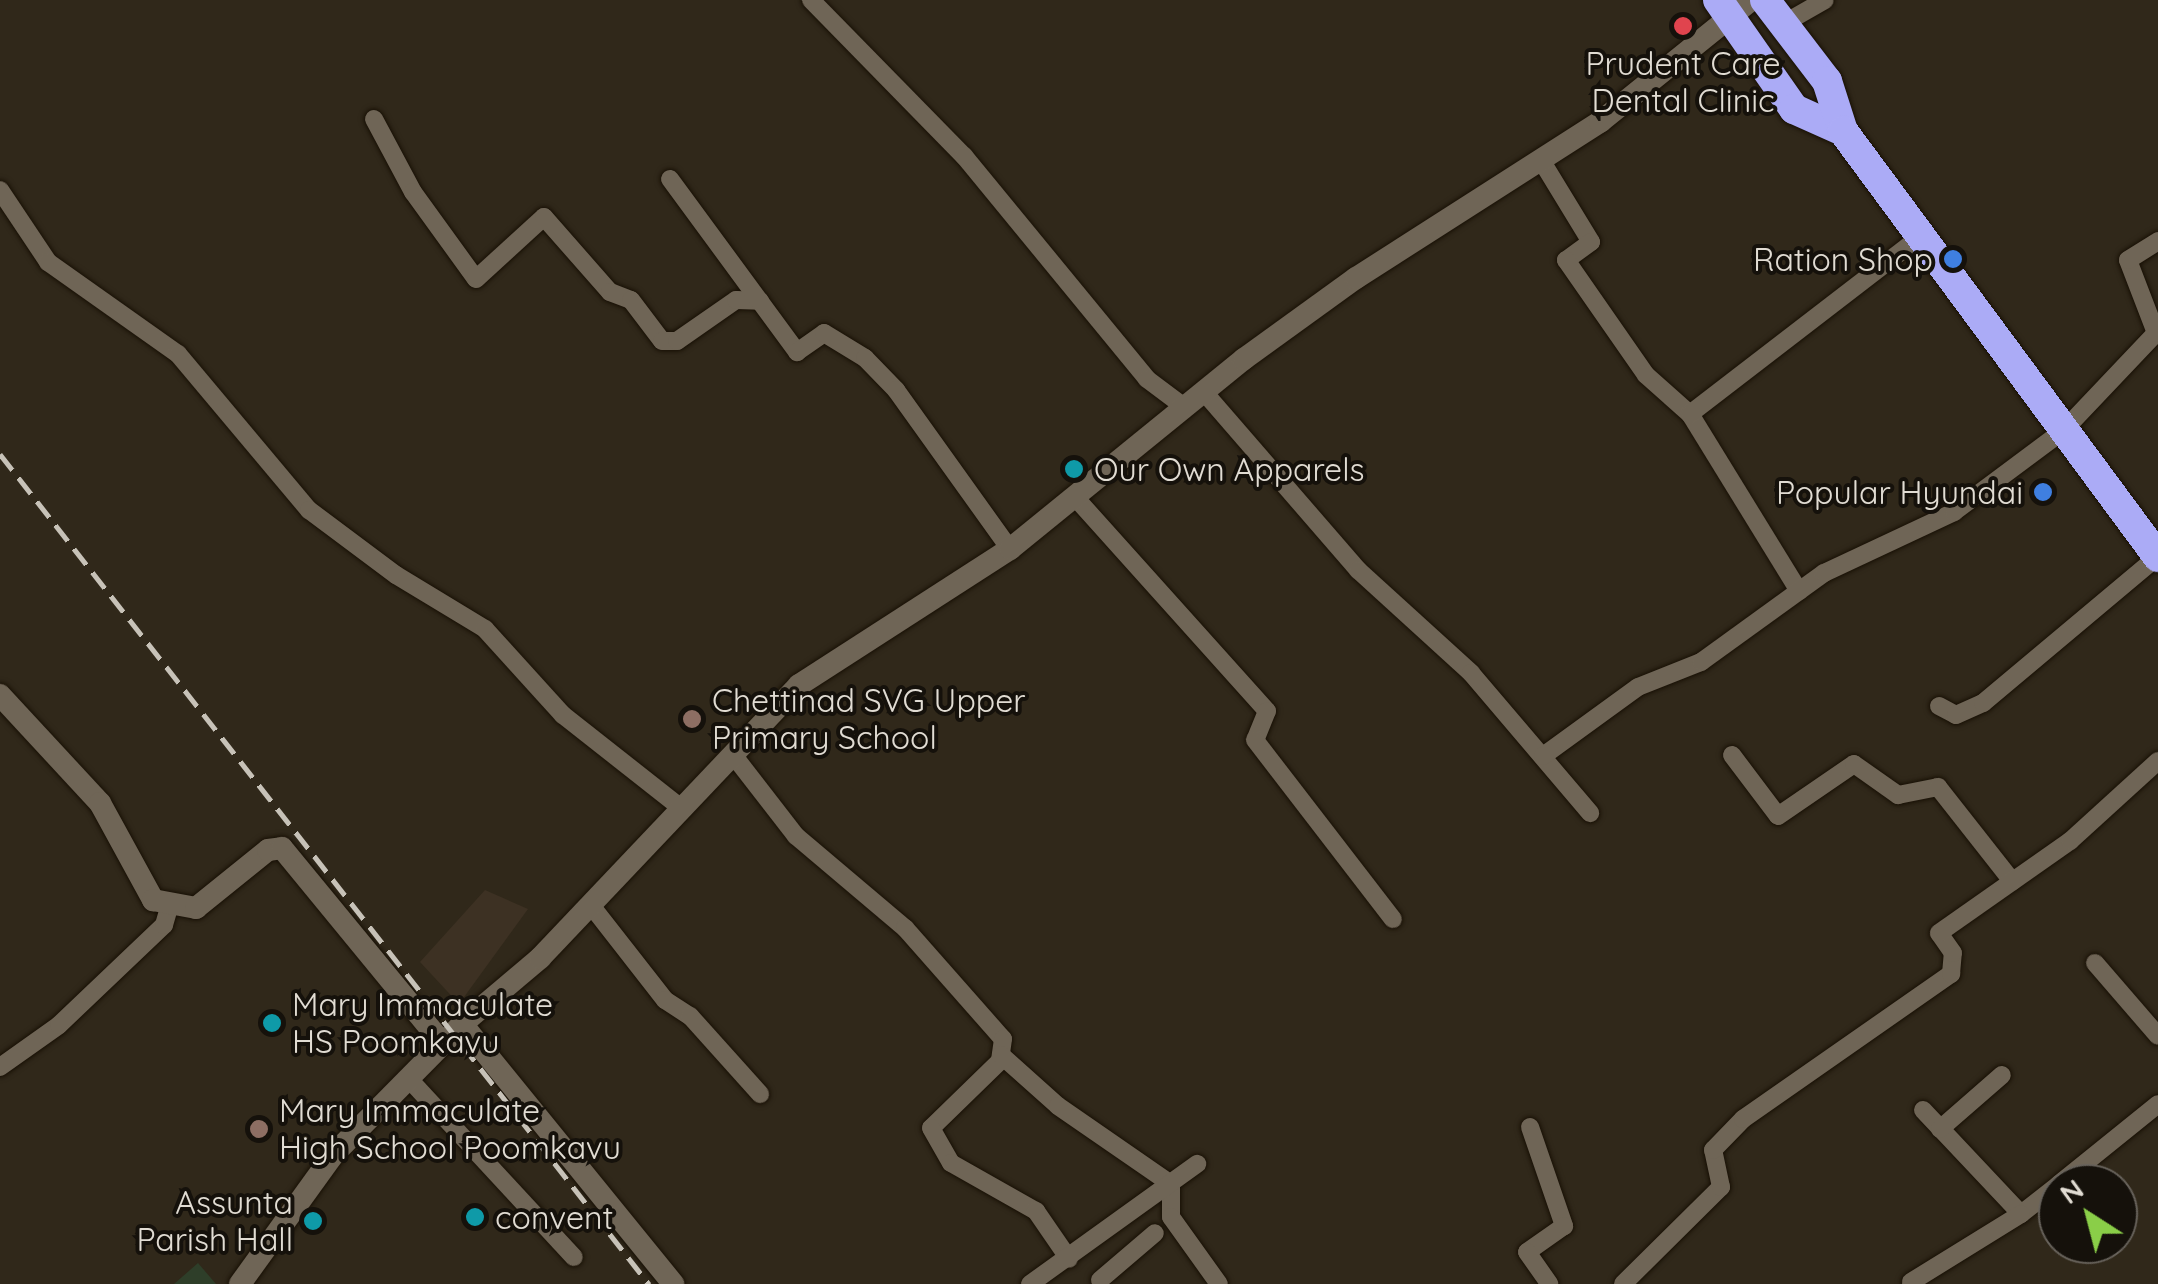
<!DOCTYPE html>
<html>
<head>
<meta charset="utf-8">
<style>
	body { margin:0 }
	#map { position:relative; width:2158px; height:1284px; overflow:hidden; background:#30281a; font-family:Quicksand,sans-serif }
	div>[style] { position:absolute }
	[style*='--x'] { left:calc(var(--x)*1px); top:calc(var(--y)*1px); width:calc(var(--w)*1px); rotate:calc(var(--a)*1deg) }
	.commercial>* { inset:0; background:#3d3123 }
	.green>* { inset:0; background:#2e3e29 }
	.roads { filter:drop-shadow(0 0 2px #181005) drop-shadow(0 0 2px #181005) }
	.street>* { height:18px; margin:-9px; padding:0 9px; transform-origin:9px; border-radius:9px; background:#6f6556 }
	.secondary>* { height:22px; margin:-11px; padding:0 11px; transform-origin:11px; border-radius:11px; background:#6f6556 }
	.highway>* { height:30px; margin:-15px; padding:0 15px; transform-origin:15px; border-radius:15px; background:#ababf6 }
	.rail>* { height:5px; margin-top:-2.5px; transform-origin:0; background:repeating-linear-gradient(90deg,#c7c2b8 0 20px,transparent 0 30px) }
	.dots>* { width:28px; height:28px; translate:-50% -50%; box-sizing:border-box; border:5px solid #15110b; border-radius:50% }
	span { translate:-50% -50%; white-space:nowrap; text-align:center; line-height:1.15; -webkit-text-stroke:8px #15110b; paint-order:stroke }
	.poi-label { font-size:32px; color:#e1dcd3 }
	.right { translate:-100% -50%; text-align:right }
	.left { translate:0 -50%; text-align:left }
	.north { position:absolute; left:2038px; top:1164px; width:100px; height:100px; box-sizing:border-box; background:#15110b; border:2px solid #67625b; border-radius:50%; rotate:324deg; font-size:28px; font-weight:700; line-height:40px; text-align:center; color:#e1dcd3 }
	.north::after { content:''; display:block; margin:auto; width:35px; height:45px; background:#8ace48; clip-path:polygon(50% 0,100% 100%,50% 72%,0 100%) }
</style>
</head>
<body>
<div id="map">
	<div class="commercial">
		<i style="clip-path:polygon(485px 890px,528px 909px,459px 1004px,420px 962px)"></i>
	</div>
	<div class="green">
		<i style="clip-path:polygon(198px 1263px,216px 1284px,174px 1284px)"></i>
	</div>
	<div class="roads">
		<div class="street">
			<i style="--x:811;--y:0;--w:219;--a:45.6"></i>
			<i style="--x:964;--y:156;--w:288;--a:50.6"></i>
			<i style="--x:1147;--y:379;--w:45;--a:36.9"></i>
			<i style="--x:1783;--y:24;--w:48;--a:-29.7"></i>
			<i style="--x:374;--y:119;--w:83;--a:61.9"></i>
			<i style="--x:413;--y:192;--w:107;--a:54.1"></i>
			<i style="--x:476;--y:279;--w:92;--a:-42.4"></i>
			<i style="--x:544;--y:217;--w:100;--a:48.7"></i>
			<i style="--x:610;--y:292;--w:22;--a:21"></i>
			<i style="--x:631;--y:300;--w:51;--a:52.9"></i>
			<i style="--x:662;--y:341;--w:15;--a:0"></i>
			<i style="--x:677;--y:341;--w:72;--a:-34.8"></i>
			<i style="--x:736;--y:300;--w:24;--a:2"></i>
			<i style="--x:1541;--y:160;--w:96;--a:58.6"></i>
			<i style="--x:1591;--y:242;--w:31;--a:144"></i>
			<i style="--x:1566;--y:260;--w:140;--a:55.2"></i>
			<i style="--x:1646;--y:375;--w:59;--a:41.6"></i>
			<i style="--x:1690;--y:414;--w:208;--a:58.4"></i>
			<i style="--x:670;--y:179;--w:215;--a:53.7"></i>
			<i style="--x:797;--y:352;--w:33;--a:-35"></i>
			<i style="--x:824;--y:333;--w:48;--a:31.4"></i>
			<i style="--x:865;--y:358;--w:45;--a:45.9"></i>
			<i style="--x:896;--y:390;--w:196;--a:54.4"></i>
			<i style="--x:0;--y:190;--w:87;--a:56.3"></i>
			<i style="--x:48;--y:262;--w:159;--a:35.3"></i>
			<i style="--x:178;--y:354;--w:204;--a:50"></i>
			<i style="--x:309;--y:510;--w:109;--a:36.8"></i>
			<i style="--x:396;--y:575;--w:104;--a:31.2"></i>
			<i style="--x:485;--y:629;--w:116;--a:47.8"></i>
			<i style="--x:563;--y:715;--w:150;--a:38.2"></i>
			<i style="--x:1203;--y:391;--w:237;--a:49.1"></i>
			<i style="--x:1358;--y:570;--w:153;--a:42.3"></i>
			<i style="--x:1471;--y:673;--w:184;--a:49.6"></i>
			<i style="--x:1690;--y:414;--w:292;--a:-37.6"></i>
			<i style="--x:1074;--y:496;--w:289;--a:48.1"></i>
			<i style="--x:1267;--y:711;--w:31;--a:112"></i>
			<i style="--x:1255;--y:740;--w:226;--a:52.4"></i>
			<i style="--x:1939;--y:706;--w:19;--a:28"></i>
			<i style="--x:1956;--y:715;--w:30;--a:-24"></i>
			<i style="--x:1983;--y:703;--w:229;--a:-40"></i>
			<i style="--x:1732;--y:755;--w:76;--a:53"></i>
			<i style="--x:1778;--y:816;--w:92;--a:-34.4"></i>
			<i style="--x:1854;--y:764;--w:54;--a:35.2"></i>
			<i style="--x:1898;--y:795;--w:41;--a:-11.3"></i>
			<i style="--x:1938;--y:787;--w:120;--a:51.8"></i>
			<i style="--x:734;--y:756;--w:101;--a:52.2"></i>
			<i style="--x:796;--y:836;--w:143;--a:40.2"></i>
			<i style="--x:905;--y:928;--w:148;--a:48.6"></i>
			<i style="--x:1003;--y:1039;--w:22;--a:98"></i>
			<i style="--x:1000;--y:1061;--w:96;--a:135.8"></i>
			<i style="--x:931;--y:1128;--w:40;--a:60.3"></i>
			<i style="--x:951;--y:1163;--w:98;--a:29.5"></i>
			<i style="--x:1036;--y:1211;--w:58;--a:55.5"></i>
			<i style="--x:1543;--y:756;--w:117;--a:-36"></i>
			<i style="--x:1638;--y:687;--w:68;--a:-21.6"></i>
			<i style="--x:1701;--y:662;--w:152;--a:-35.9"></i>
			<i style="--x:1824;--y:573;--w:144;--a:-25.1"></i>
			<i style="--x:1954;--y:512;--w:137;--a:-36.7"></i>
			<i style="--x:2064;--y:430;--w:134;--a:-46.5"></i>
			<i style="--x:2156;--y:333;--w:78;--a:-111"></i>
			<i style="--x:2128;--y:260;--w:36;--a:-32"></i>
			<i style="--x:590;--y:904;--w:122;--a:52"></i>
			<i style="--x:665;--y:1000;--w:30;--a:33"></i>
			<i style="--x:690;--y:1016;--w:105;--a:48.1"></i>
			<i style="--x:2095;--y:963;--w:96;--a:49.2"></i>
			<i style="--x:1001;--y:1055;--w:76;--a:41.8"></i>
			<i style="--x:1058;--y:1106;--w:137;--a:34.6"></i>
			<i style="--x:1171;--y:1184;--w:33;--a:90"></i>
			<i style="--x:1171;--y:1217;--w:82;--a:54.4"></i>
			<i style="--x:0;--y:1067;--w:72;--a:-35.4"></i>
			<i style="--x:59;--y:1025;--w:145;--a:-43.6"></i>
			<i style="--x:164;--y:925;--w:18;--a:-74"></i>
			<i style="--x:408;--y:1078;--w:244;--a:47.2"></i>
			<i style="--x:1923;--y:1110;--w:143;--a:46.7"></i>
			<i style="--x:2021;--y:1214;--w:47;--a:-38.1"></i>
			<i style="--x:1530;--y:1127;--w:105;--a:71"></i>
			<i style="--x:1564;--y:1226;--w:45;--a:144.9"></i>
			<i style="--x:1527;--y:1252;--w:39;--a:55"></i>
			<i style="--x:1940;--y:1129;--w:82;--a:-41.1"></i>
			<i style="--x:2059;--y:1184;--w:127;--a:-38.9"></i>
			<i style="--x:1100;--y:1280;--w:72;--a:-40.5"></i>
			<i style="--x:1911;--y:1282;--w:129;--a:-31.7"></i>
			<i style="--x:1030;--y:1284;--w:206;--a:-35.7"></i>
			<i style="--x:1623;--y:1284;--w:138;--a:-44.7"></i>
			<i style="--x:1721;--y:1187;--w:38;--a:-102"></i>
			<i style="--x:1713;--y:1150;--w:43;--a:-45.9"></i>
			<i style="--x:1743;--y:1119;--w:254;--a:-34.9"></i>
			<i style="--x:1951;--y:974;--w:21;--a:-85"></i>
			<i style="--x:1953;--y:953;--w:24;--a:-125"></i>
			<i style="--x:1939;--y:933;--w:160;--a:-35.1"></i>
			<i style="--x:2070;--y:841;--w:119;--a:-42.3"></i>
		</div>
		<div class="secondary">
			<i style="--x:0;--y:695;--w:147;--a:47.2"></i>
			<i style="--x:100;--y:803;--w:111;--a:61.3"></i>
			<i style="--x:153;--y:900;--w:44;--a:10.5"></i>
			<i style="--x:196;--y:908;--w:92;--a:-38.9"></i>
			<i style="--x:268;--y:850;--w:14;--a:-8"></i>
			<i style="--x:282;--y:848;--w:252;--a:50.6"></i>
			<i style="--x:462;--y:1024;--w:335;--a:50.9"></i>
			<i style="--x:240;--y:1284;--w:159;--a:-54.2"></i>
			<i style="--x:333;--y:1155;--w:184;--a:-45.4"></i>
			<i style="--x:462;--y:1024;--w:102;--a:-40.2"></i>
			<i style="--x:540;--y:958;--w:376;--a:-46.5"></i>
			<i style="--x:799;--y:685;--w:251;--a:-32.8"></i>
			<i style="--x:1010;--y:549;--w:301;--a:-39.1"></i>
			<i style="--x:1244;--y:359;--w:138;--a:-35.9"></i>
			<i style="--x:1356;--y:278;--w:290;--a:-32.6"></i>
			<i style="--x:1600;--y:122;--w:194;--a:-38.9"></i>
		</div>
		<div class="highway">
			<i style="--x:1718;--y:0;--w:133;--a:55.1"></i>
			<i style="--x:1794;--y:109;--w:54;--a:24.2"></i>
			<i style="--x:1765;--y:0;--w:102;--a:52.6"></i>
			<i style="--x:1827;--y:81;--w:52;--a:72.3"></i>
			<i style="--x:1843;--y:131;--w:530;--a:53.52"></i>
		</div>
	</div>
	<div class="rail">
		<i style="--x:0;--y:454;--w:1054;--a:51.98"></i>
	</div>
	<div class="dots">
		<i style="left:1683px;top:26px;background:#e0444e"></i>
		<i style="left:1953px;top:259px;background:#3f7fe0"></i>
		<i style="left:1074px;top:469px;background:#0f9aa8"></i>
		<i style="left:2043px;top:492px;background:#3f7fe0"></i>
		<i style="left:692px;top:719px;background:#8d6e63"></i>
		<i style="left:272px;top:1023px;background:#0f9aa8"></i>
		<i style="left:259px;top:1129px;background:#8d6e63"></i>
		<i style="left:475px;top:1217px;background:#0f9aa8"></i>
		<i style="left:313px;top:1221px;background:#0f9aa8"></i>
	</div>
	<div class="poi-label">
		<span style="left:1683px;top:82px">Prudent Care<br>Dental Clinic</span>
		<span class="right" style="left:1933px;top:259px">Ration Shop</span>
		<span class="left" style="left:1094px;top:469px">Our Own Apparels</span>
		<span class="right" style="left:2023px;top:492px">Popular Hyundai</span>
		<span class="left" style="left:712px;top:719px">Chettinad SVG Upper<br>Primary School</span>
		<span class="left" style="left:292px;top:1023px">Mary Immaculate<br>HS Poomkavu</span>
		<span class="left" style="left:279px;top:1129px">Mary Immaculate<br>High School Poomkavu</span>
		<span class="right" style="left:293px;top:1221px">Assunta<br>Parish Hall</span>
		<span class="left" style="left:495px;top:1217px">convent</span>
	</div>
	<div class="north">N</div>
</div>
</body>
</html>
